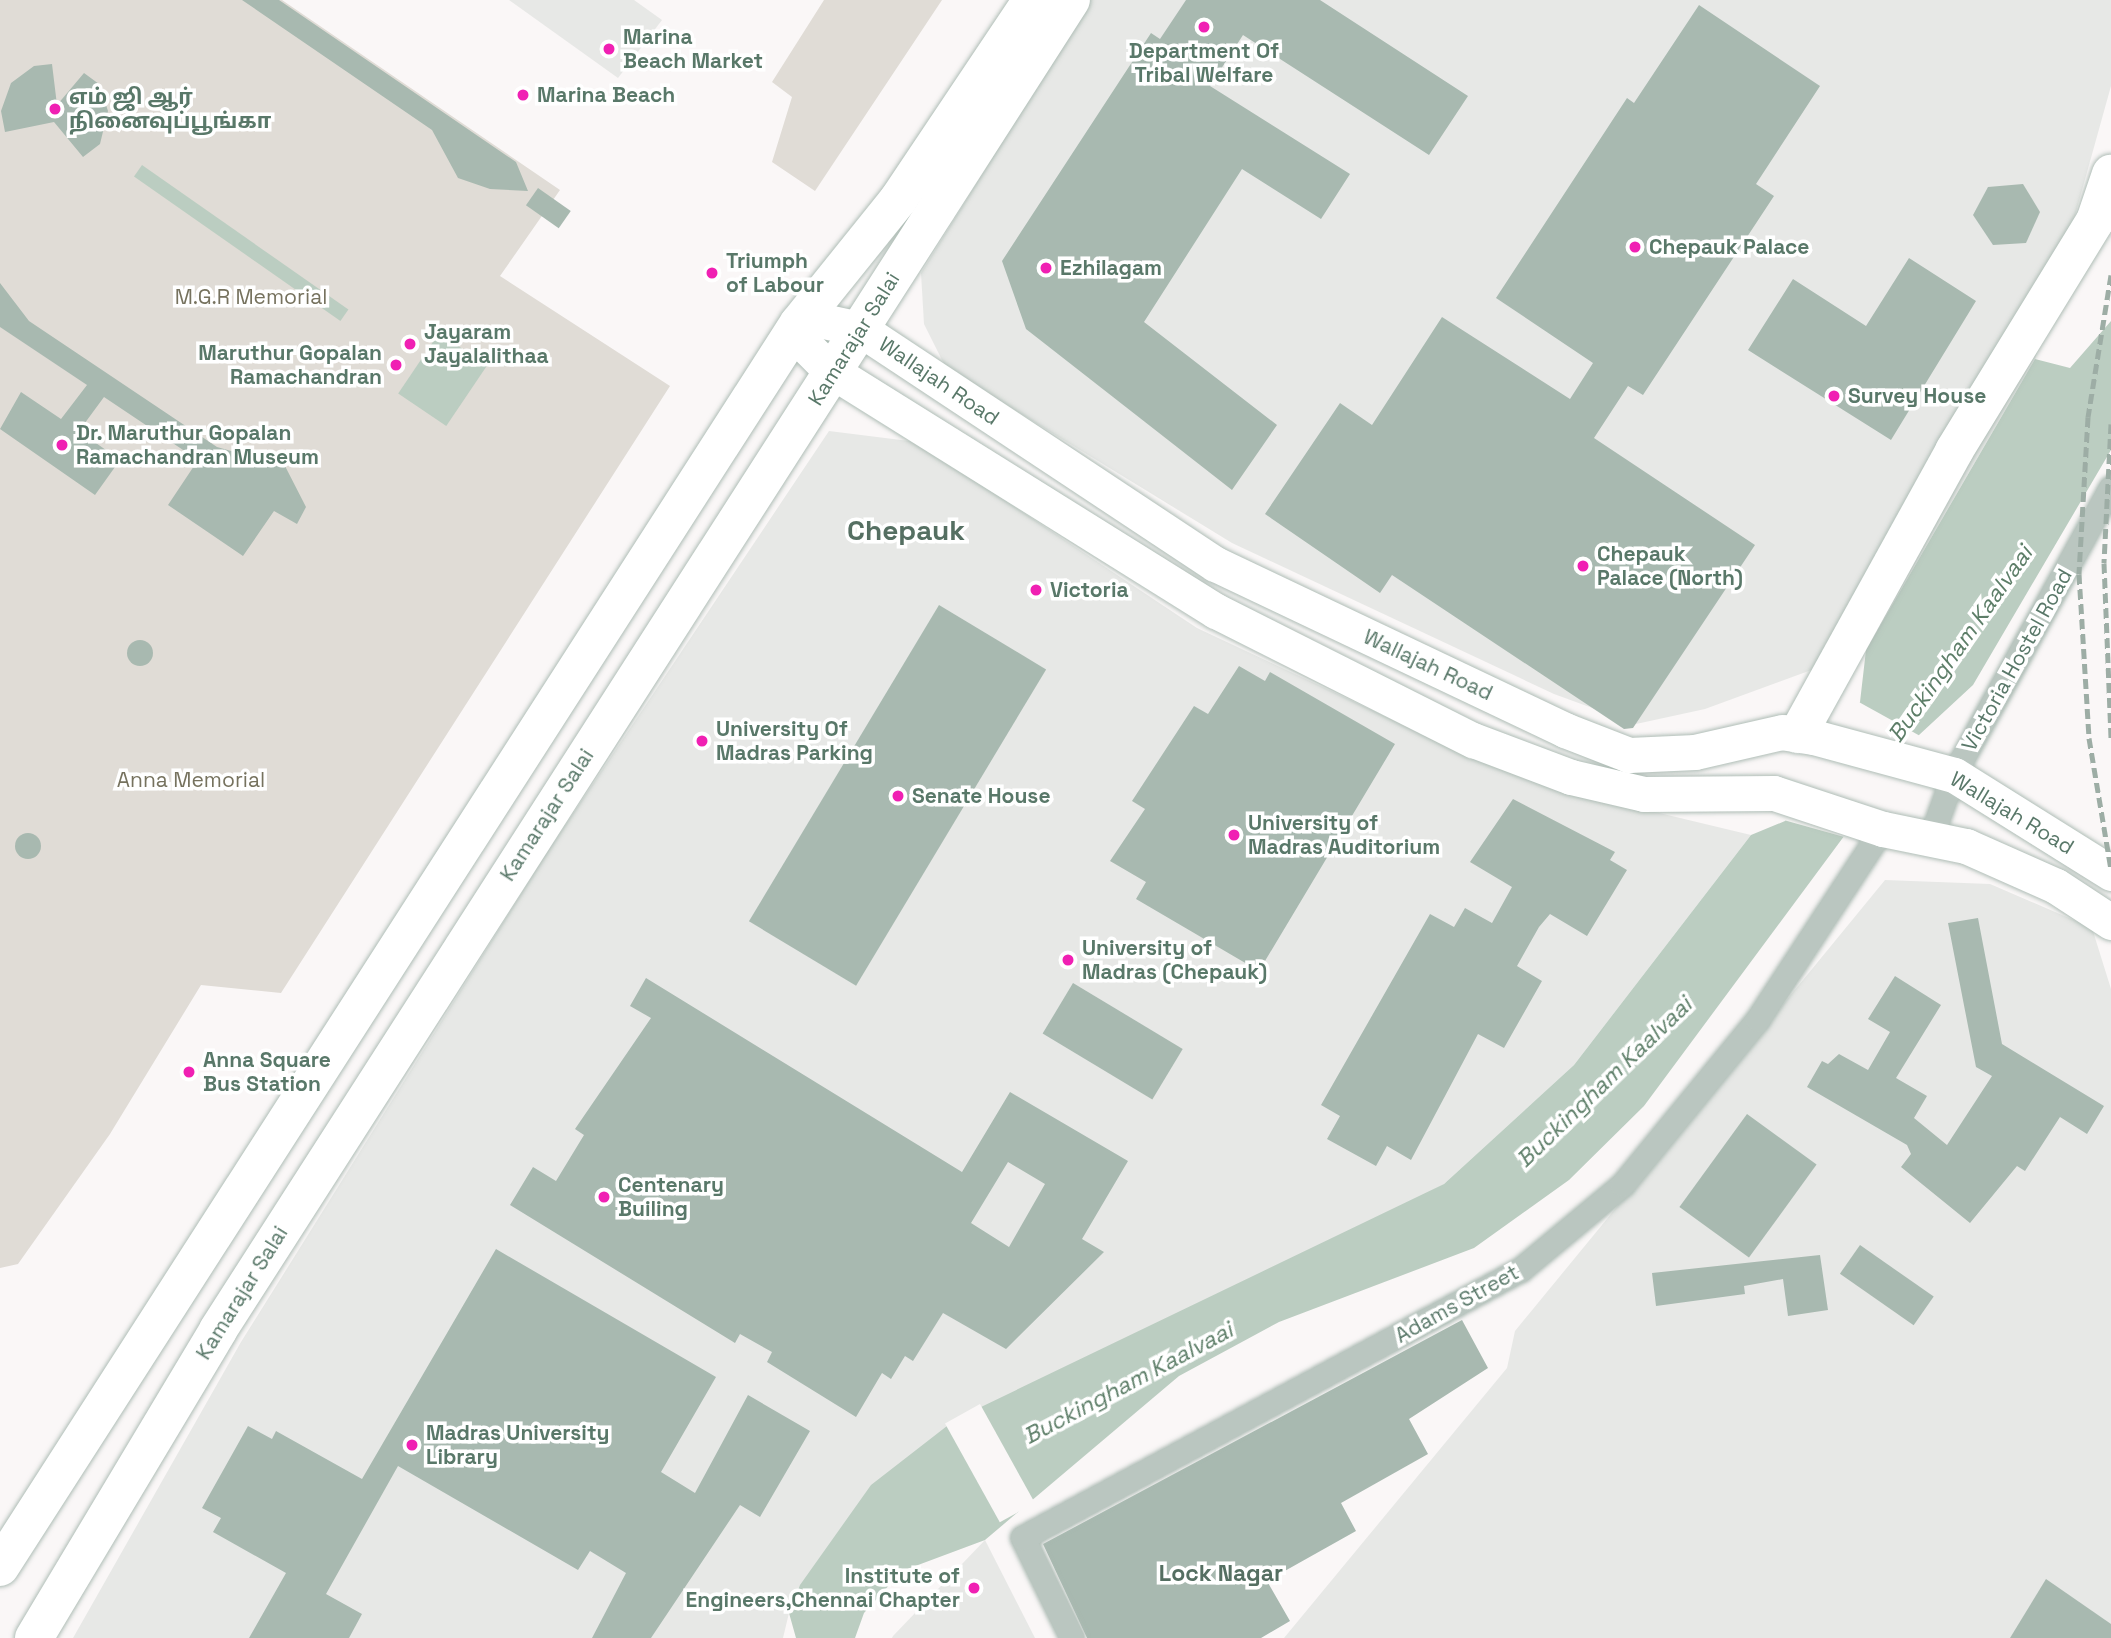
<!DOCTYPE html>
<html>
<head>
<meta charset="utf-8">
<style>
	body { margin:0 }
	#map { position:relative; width:2111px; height:1638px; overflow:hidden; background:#faf7f7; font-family:"Space Grotesk","Noto Sans Tamil",sans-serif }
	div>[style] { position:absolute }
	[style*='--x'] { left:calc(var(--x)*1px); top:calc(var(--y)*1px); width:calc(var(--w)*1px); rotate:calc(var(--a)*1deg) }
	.built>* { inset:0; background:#e7e8e6 }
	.green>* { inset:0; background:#e0dcd6 }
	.water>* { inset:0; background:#bbcdc1; transform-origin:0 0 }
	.pier>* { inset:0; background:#faf7f7; transform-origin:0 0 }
	.building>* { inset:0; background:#a8b9b0; transform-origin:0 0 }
	.round { border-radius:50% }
	.roads { filter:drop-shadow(0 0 2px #afbdb6) drop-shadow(0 0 2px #afbdb6) }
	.minor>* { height:24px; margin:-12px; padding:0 12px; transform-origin:12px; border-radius:12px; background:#bac6c0 }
	.secondary>* { height:35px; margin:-17.5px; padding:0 17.5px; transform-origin:17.5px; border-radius:17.5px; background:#fff }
	.primary>* { height:38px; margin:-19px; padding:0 19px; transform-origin:19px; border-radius:19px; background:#fff }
	.rail>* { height:5px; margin-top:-2.5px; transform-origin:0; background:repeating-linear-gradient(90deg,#9dada5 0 10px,transparent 0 15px) }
	.dots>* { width:19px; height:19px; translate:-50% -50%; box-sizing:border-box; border:4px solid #fff; border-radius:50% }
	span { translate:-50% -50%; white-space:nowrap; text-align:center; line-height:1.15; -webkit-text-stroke:7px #fff; paint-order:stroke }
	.poi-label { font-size:21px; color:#597869; font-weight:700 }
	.left { translate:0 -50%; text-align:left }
	.right { translate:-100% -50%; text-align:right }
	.park-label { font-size:21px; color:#76725e }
	.street-label { font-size:21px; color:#597869 }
	.water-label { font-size:23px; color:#5d7e68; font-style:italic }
	.neighbourhood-label { font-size:23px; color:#556f62; font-weight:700 }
	.district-label { font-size:28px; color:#556f62; font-weight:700 }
</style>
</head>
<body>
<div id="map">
	<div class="built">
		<i style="clip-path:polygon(509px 0,634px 0,662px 20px,618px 78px)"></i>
		<i style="clip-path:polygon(1090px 0,2111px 0,2111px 86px,2035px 359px,1866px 650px,1705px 709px,1636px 724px,1554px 694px,1232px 543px,946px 368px,924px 324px,921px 273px)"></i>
		<i style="clip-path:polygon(829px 431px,917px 442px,1197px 628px,1450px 747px,1555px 788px,1751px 835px,1574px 1065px,1444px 1184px,1371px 1223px,789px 1613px,783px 1638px,73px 1638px,241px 1342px,546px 854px)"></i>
		<i style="clip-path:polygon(1885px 880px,1990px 884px,2092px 928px,2111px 989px,2111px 1638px,1284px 1638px,1507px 1368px,1515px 1331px)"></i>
		<i style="clip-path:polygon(985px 1540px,1035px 1638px,892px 1638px,893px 1636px)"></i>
	</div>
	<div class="green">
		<i style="clip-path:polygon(0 0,282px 0,560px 190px,500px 276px,670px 386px,281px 993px,201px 985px,110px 1134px,18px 1264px,0 1268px)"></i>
		<i style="clip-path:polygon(824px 0,942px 0,815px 191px,772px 162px,792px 97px,772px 82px)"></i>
	</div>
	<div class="water">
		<i style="left:142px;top:165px;width:252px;height:14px;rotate:35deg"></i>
		<i style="clip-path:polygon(2111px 321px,2111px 450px,1973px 685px,1919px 735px,1644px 1106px,1569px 1180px,1474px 1248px,1279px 1322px,1179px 1376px,985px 1540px,902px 1571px,864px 1613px,855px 1638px,796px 1638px,789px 1613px,800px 1585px,871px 1485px,956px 1419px,1444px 1184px,1574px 1065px,1751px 835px,1785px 821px,1860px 702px,1866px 650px,2035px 359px,2070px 368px)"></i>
		<i style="left:439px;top:333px;width:58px;height:73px;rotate:34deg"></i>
	</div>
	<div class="pier">
		<i style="clip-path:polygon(1857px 701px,1922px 737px,1848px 838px,1780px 819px)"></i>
		<i style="left:980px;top:1404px;width:113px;height:40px;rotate:61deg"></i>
	</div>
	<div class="building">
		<i style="clip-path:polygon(242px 0,279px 0,516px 162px,528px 191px,490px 189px,458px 178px,432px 130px)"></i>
		<i style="clip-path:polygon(1186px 0,1320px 0,1468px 96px,1429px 155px,1243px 35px,1210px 86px,1350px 174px,1321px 219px,1242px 169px,1144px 322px,1277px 425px,1232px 490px,1026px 329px,1002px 261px,1151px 33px,1160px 39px)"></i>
		<i style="clip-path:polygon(1699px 5px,1820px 86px,1756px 184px,1774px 196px,1643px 395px,1628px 386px,1594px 438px,1755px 545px,1633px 728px,1624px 729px,1392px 575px,1380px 593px,1265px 514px,1340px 403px,1372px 425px,1442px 317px,1570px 399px,1593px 363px,1496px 298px,1627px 98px,1634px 103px)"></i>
		<i style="clip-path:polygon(52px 64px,57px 105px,84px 73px,99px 84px,108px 111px,100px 144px,83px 157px,54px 122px,5px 132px,1px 111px,11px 83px,34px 66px)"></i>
		<i style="clip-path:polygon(2023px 184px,2040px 212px,2026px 243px,1993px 245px,1973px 215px,1988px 187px)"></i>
		<i style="left:538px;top:188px;width:40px;height:21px;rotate:35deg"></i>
		<i style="clip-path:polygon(1909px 258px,1976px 301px,1891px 440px,1748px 350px,1793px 279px,1866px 326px)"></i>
		<i style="clip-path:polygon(0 283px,29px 321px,217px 447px,285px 466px,306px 507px,297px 524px,274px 511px,243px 556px,168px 505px,198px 460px,104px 397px,79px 431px,120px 460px,95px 495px,0 429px,21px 392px,61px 419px,87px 385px,0 327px)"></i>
		<i style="left:939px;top:605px;width:125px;height:369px;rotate:31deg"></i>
		<i class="round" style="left:127px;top:640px;width:26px;height:26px"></i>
		<i style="clip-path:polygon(1239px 666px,1265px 681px,1270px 672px,1395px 744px,1259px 971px,1136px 899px,1146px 882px,1110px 861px,1145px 809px,1132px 801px,1194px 706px,1208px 714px)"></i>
		<i style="clip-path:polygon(1513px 799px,1615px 852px,1610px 860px,1627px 870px,1587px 936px,1550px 914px,1539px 927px,1517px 966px,1542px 981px,1504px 1048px,1478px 1034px,1411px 1160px,1387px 1146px,1376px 1166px,1327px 1139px,1340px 1116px,1321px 1105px,1430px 914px,1454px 927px,1465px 908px,1492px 923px,1512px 887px,1470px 862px)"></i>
		<i class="round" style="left:15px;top:833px;width:26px;height:26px"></i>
		<i style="clip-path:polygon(1978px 918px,2002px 1044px,2104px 1106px,2087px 1134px,2060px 1117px,2025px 1171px,2017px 1166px,1970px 1223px,1901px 1167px,1911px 1154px,1907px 1145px,1807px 1087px,1822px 1061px,1828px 1064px,1839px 1054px,1868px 1070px,1890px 1032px,1868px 1019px,1895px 976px,1941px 1005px,1896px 1078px,1927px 1096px,1914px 1118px,1947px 1145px,1992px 1076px,1976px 1067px,1948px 923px)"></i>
		<i style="clip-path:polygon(evenodd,646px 978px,962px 1172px,1010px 1092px,1128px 1161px,1082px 1239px,1104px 1252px,1006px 1349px,943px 1313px,913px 1361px,905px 1356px,891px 1379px,882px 1373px,856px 1417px,767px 1362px,772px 1352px,740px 1334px,735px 1343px,510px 1205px,533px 1167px,556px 1181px,584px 1135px,575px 1129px,651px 1018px,630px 1006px,646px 978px,1008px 1162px,1045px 1184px,1009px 1247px,971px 1223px,1008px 1162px)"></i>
		<i style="left:1073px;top:983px;width:128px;height:59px;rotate:31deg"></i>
		<i style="left:1747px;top:1114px;width:86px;height:115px;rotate:36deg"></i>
		<i style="left:1860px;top:1245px;width:90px;height:35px;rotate:35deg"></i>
		<i style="clip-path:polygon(496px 1249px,716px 1377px,661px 1472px,695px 1493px,748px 1395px,810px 1431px,760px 1517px,740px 1505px,651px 1638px,592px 1638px,626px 1573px,590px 1551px,578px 1570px,398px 1466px,326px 1594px,362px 1614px,349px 1638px,249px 1638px,286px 1573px,213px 1532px,221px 1518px,202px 1508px,248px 1426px,272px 1439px,276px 1431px,362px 1479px)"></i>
		<i style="clip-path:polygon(1820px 1255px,1828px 1310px,1788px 1316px,1783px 1279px,1744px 1286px,1745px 1294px,1656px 1306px,1652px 1273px)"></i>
		<i style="clip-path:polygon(1462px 1320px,1488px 1368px,1409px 1419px,1428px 1454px,1341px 1503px,1356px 1531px,1267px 1581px,1290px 1621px,1261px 1638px,1087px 1638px,1043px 1544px)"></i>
		<i style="clip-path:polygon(2046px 1579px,2111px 1624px,2111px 1638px,2010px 1638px)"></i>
	</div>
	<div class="roads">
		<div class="minor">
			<i style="--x:1932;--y:836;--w:65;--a:-70.2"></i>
			<i style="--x:1954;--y:775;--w:327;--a:-61.3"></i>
			<i style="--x:1072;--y:1638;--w:111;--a:-116.1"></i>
			<i style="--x:1023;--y:1538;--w:566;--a:-28.29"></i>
			<i style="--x:1521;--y:1270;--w:133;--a:-39.8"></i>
			<i style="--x:1623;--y:1185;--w:213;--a:-50.7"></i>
			<i style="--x:1758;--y:1020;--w:228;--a:-56.8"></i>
		</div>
		<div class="secondary">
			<i style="--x:2111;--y:873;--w:185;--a:-148"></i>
			<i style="--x:1954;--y:775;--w:146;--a:-164.9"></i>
			<i style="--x:1813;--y:737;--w:31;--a:-171"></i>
			<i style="--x:1782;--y:732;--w:89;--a:167.1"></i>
			<i style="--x:1695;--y:752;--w:66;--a:177.4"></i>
			<i style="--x:1629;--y:755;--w:69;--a:-158.7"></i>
			<i style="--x:1565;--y:730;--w:387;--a:-154.6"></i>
			<i style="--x:1215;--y:564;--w:426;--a:-146.5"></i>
			<i style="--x:860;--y:329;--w:47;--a:-167.7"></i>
			<i style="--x:814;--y:319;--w:16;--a:165"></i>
			<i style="--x:799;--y:323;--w:20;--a:79"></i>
			<i style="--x:803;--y:343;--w:38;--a:45"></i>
			<i style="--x:830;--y:370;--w:455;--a:32"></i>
			<i style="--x:1216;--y:611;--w:288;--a:26.7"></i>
			<i style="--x:1473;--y:740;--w:105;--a:20.7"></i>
			<i style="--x:1571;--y:777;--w:75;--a:13.1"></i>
			<i style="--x:1644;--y:794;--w:130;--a:-0.4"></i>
			<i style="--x:1774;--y:793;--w:115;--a:18.3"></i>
			<i style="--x:1883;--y:829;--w:85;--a:11.6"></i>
			<i style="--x:1966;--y:846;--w:98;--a:24"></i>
			<i style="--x:2056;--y:886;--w:66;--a:33.2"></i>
		</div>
		<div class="primary">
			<i style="--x:1798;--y:734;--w:323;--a:-61.1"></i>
			<i style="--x:1954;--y:451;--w:270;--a:-58.5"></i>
			<i style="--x:2095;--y:221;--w:50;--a:-71.2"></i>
			<i style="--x:0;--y:1567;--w:1478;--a:-57.29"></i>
			<i style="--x:799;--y:323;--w:158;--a:-51.2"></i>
			<i style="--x:898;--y:200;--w:241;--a:-56.2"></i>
			<i style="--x:34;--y:1638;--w:359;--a:-59.1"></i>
			<i style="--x:218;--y:1330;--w:1580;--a:-57.33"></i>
		</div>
	</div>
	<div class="rail">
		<i style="--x:2111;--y:275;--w:144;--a:99.2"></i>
		<i style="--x:2088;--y:417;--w:157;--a:93.3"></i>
		<i style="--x:2079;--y:574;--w:164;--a:86.5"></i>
		<i style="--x:2089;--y:738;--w:134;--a:80.5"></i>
		<i style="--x:2111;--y:424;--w:139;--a:92.9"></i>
		<i style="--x:2104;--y:563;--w:176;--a:87.7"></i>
	</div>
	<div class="dots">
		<i style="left:1204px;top:27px;background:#f020b3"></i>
		<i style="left:609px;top:49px;background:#f020b3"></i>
		<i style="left:523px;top:95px;background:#f020b3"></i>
		<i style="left:55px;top:109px;background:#f020b3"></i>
		<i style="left:1635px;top:247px;background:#f020b3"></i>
		<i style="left:1046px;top:268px;background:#f020b3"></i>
		<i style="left:712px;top:273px;background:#f020b3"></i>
		<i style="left:410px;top:344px;background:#f020b3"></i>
		<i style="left:396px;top:365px;background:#f020b3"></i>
		<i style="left:1834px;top:396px;background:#f020b3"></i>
		<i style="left:62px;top:445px;background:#f020b3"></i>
		<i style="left:1583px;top:566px;background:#f020b3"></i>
		<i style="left:1036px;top:590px;background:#f020b3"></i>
		<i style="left:702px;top:741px;background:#f020b3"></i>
		<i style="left:898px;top:796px;background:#f020b3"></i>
		<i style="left:1234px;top:835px;background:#f020b3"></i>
		<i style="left:1068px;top:960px;background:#f020b3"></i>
		<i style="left:189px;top:1072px;background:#f020b3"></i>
		<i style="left:604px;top:1197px;background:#f020b3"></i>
		<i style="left:412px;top:1445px;background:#f020b3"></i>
		<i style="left:974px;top:1588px;background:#f020b3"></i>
	</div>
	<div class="poi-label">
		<span class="left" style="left:623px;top:49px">Marina<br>Beach Market</span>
		<span style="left:1204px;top:63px">Department Of<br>Tribal Welfare</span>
		<span class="left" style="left:537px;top:95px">Marina Beach</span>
		<span class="left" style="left:69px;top:109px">எம் ஜி ஆர்<br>நினைவுப்பூங்கா</span>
		<span class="left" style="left:1649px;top:247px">Chepauk Palace</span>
		<span class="left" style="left:726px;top:273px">Triumph<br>of Labour</span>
		<span class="left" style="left:1060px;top:268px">Ezhilagam</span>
		<span class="left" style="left:424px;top:344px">Jayaram<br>Jayalalithaa</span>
		<span class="right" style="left:382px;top:365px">Maruthur Gopalan<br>Ramachandran</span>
		<span class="left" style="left:1848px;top:396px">Survey House</span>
		<span class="left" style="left:76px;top:445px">Dr. Maruthur Gopalan<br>Ramachandran Museum</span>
		<span class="left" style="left:1597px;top:566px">Chepauk<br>Palace (North)</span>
		<span class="left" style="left:1050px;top:590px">Victoria</span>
		<span class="left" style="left:716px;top:741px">University Of<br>Madras Parking</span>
		<span class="left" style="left:912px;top:796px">Senate House</span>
		<span class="left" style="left:1248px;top:835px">University of<br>Madras Auditorium</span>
		<span class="left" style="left:1082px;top:960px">University of<br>Madras (Chepauk)</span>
		<span class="left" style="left:203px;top:1072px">Anna Square<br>Bus Station</span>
		<span class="left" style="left:618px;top:1197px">Centenary<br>Builing</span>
		<span class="left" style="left:426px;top:1445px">Madras University<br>Library</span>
		<span class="right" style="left:960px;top:1588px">Institute of<br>Engineers,Chennai Chapter</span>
	</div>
	<div class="park-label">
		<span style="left:251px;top:297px">M.G.R Memorial</span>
		<span style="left:191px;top:780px">Anna Memorial</span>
	</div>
	<div class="street-label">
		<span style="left:854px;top:339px;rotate:-58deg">Kamarajar Salai</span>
		<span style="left:939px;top:381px;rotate:34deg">Wallajah Road</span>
		<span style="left:2017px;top:660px;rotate:-61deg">Victoria Hostel Road</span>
		<span style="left:1428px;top:665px;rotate:25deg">Wallajah Road</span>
		<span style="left:2012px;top:813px;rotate:31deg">Wallajah Road</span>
		<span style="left:547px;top:815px;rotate:-57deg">Kamarajar Salai</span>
		<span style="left:242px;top:1293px;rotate:-58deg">Kamarajar Salai</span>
		<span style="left:1457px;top:1304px;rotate:-29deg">Adams Street</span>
	</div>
	<div class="water-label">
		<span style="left:1960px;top:644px;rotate:-55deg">Buckingham Kaalvaai</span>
		<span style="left:1604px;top:1082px;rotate:-44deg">Buckingham Kaalvaai</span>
		<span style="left:1128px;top:1383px;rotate:-28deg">Buckingham Kaalvaai</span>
	</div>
	<div class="neighbourhood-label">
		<span style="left:1221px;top:1573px">Lock Nagar</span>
	</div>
	<div class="district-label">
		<span style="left:906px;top:530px">Chepauk</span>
	</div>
</div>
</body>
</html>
